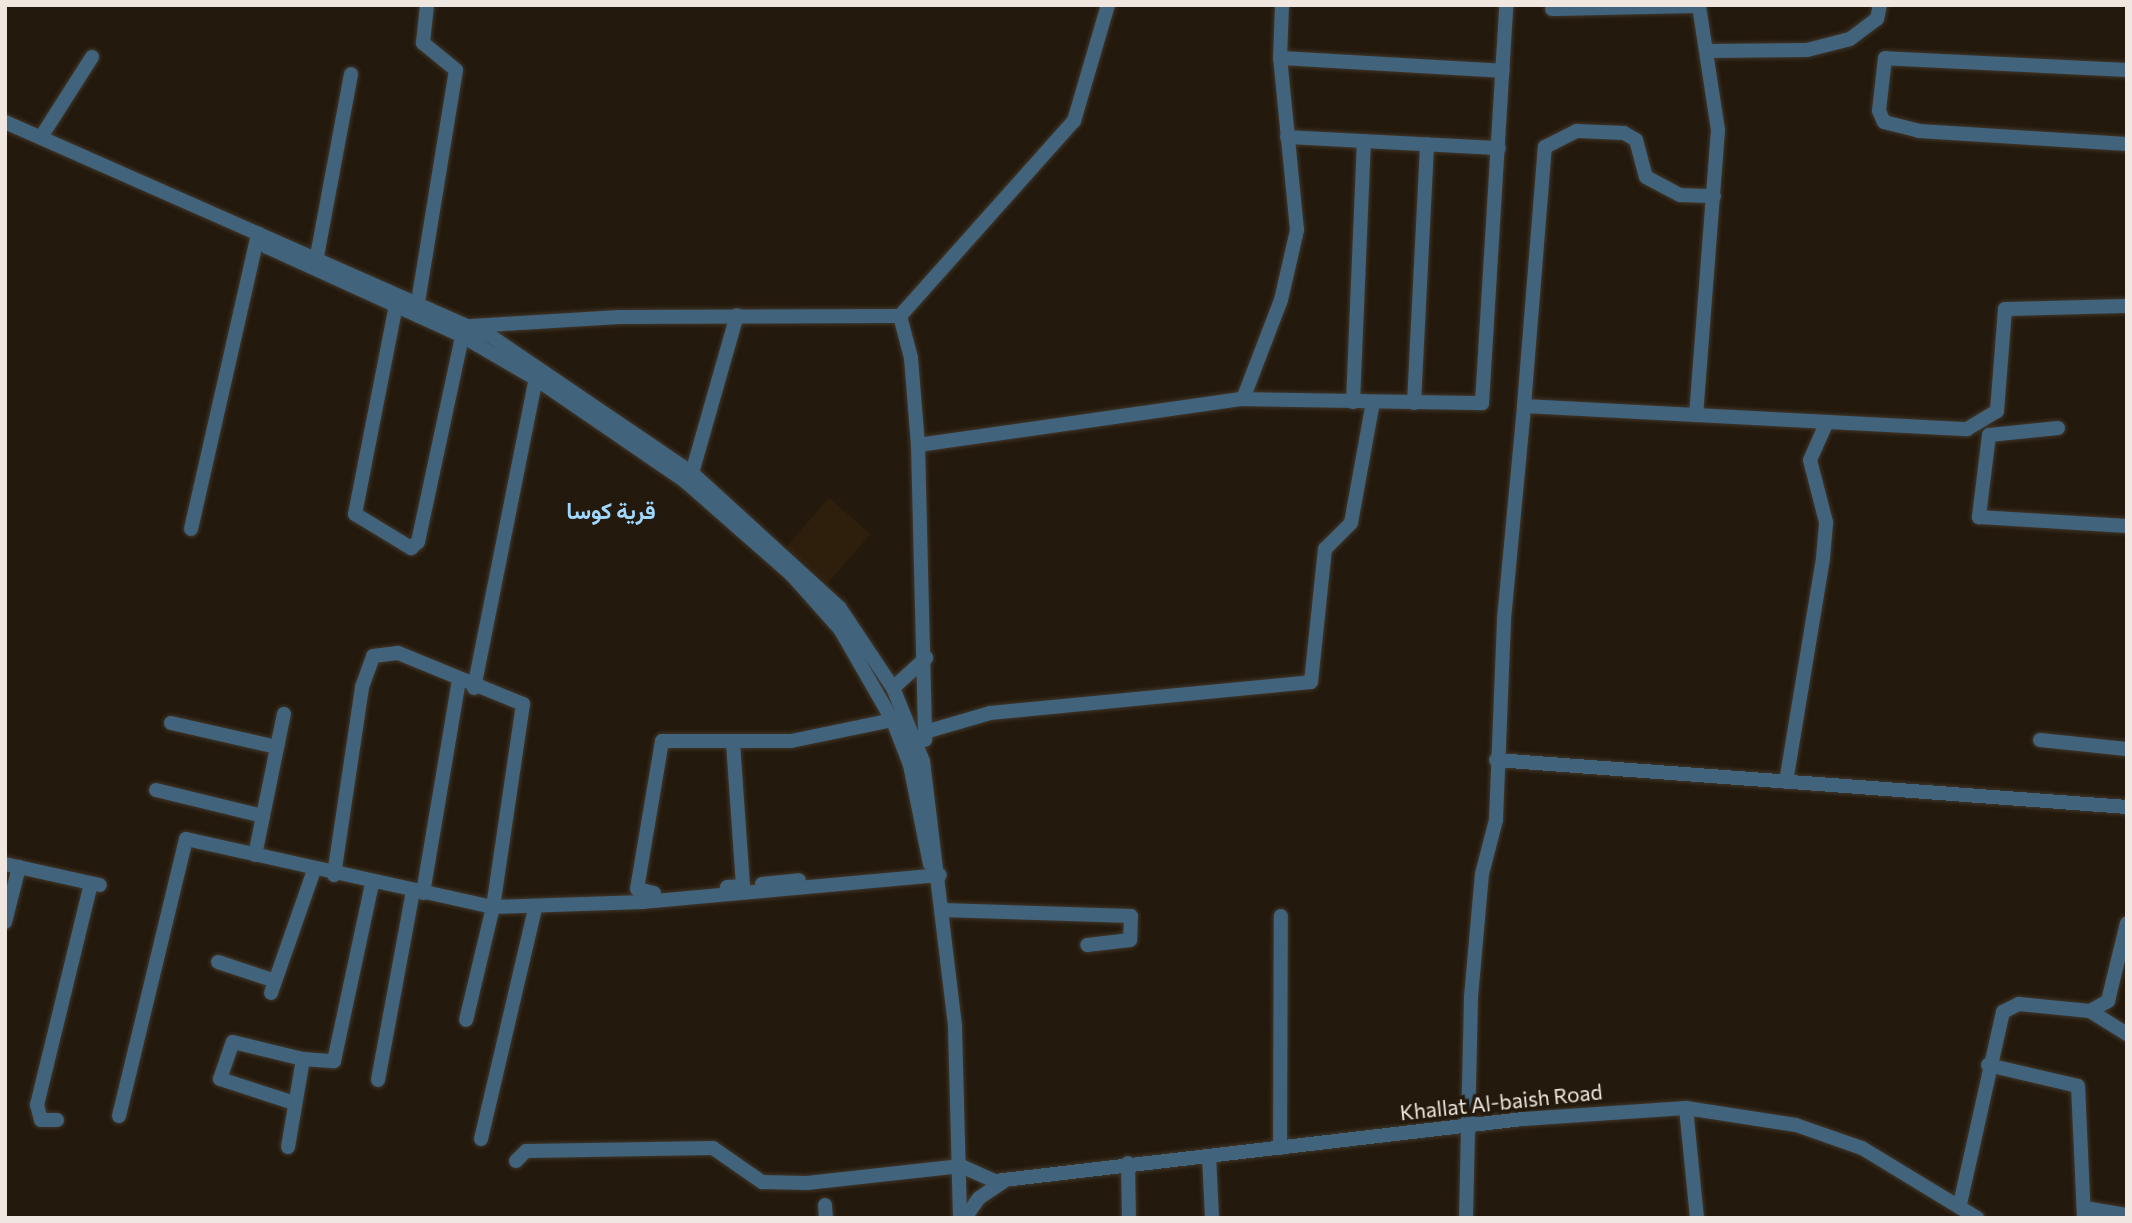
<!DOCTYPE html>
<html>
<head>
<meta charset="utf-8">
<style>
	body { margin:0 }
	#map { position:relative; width:2132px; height:1223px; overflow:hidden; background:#23190c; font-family:Commissioner,Vazirmatn,sans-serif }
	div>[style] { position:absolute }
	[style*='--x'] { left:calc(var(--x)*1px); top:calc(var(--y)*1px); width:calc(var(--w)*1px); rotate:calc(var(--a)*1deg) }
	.built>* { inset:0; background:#2e1f0d; transform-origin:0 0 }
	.roads { filter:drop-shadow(0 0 2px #40362a) drop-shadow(0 0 2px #40362a) }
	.minor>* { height:14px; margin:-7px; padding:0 7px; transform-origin:7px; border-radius:7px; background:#41637c }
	span { translate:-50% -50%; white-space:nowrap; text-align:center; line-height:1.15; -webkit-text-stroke:7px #23190c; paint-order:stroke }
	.street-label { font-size:21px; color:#f0e8e0 }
	.neighbourhood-label { font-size:23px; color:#a0d7ff; font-weight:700 }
	.frame { position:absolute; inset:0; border:7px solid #f0e8e0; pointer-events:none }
</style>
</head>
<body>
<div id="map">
	<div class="built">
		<i style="left:829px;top:498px;width:55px;height:65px;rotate:41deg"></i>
	</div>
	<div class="roads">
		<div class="minor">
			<i style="--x:1552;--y:9;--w:147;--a:-1.2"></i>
			<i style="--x:1699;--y:6;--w:125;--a:81.3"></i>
			<i style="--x:1718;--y:130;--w:286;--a:94.4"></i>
			<i style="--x:1708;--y:51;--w:99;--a:-0.6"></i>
			<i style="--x:1807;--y:50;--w:44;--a:-14.3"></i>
			<i style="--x:1850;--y:39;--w:34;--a:-37"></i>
			<i style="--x:1877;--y:19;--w:14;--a:-78"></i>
			<i style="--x:1280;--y:58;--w:223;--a:3.3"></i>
			<i style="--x:2127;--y:70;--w:242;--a:-177.2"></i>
			<i style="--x:1885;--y:58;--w:53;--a:96.5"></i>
			<i style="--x:1879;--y:111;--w:12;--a:66"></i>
			<i style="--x:1884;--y:122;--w:36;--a:14"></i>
			<i style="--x:1919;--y:131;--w:208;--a:3.6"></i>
			<i style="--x:5;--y:122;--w:532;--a:23.82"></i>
			<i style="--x:492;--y:337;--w:242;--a:34.2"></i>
			<i style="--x:692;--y:473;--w:199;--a:42.4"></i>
			<i style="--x:839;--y:607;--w:97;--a:56.3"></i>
			<i style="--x:893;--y:688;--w:79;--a:67.7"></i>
			<i style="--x:923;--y:761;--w:268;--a:83.1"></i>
			<i style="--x:955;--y:1027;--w:191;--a:88.5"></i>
			<i style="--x:41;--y:137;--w:95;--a:-57.5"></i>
			<i style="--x:1287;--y:137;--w:212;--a:3"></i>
			<i style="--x:258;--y:234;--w:16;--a:55"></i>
			<i style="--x:267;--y:247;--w:214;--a:24.5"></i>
			<i style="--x:462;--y:336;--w:86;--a:30.2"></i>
			<i style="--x:536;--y:379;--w:181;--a:34.4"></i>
			<i style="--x:685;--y:481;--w:141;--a:41.3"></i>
			<i style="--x:791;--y:574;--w:74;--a:48.3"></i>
			<i style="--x:840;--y:629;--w:106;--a:60.1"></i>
			<i style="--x:893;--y:721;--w:47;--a:68.9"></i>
			<i style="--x:910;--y:765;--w:101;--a:78.6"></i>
			<i style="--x:317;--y:256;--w:185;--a:-79.4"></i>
			<i style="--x:418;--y:302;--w:235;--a:-80.7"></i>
			<i style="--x:456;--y:70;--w:43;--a:-140.7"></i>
			<i style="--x:423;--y:43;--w:38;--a:-84"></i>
			<i style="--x:396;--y:305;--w:213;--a:101.1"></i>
			<i style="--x:355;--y:514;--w:66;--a:31.3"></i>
			<i style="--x:411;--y:548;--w:9;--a:-41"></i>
			<i style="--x:418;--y:542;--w:211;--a:-77.9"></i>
			<i style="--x:900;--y:316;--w:43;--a:75.3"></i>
			<i style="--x:911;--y:358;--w:87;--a:85.4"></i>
			<i style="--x:918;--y:445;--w:295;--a:88.6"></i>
			<i style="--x:900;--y:316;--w:261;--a:-48.3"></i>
			<i style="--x:1074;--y:121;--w:121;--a:-73.7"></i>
			<i style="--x:471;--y:326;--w:148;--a:-3.5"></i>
			<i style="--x:619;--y:317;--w:281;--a:-0.2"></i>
			<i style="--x:1243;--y:399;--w:106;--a:-69"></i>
			<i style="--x:1281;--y:300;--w:72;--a:-77.1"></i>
			<i style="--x:1297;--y:230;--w:173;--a:-95.6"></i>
			<i style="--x:1280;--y:58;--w:53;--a:-87.8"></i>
			<i style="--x:1353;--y:402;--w:261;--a:-87.6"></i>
			<i style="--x:1414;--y:403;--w:259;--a:-87.1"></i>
			<i style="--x:1524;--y:406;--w:260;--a:-85.4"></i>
			<i style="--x:1545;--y:147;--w:36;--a:-27"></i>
			<i style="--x:1577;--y:131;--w:47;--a:2.4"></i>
			<i style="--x:1624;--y:133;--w:14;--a:30"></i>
			<i style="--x:1636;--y:140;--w:38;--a:75"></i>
			<i style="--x:1646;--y:177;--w:38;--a:28"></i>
			<i style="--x:1680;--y:195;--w:34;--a:2"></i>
			<i style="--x:2058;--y:428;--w:69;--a:174.2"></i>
			<i style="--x:1989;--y:435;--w:83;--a:97"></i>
			<i style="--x:1979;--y:517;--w:148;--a:3.5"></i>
			<i style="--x:918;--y:445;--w:328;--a:-8.1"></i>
			<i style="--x:1243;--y:399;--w:239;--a:1"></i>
			<i style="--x:1482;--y:403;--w:399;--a:-86.5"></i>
			<i style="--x:692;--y:473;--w:164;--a:-74.1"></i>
			<i style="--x:191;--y:529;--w:303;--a:-77.2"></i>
			<i style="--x:474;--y:688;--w:315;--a:-78.7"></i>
			<i style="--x:893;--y:688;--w:45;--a:-42.3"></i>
			<i style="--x:171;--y:723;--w:109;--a:12.8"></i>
			<i style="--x:925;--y:732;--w:68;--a:-16.3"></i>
			<i style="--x:990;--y:713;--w:322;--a:-5.5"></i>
			<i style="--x:1311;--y:682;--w:134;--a:-84"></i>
			<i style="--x:1325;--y:549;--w:37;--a:-45"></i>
			<i style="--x:1351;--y:523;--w:123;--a:-79.7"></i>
			<i style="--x:2040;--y:740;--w:87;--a:5.9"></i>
			<i style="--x:1496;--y:760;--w:633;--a:4.26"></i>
			<i style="--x:1786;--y:782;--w:227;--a:-80.6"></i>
			<i style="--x:1823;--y:558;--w:36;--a:-85"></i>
			<i style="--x:1826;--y:522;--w:64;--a:-104.5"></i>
			<i style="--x:1810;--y:460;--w:37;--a:-66"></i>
			<i style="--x:156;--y:790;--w:110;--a:13.7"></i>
			<i style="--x:255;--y:855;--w:144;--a:-78.4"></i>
			<i style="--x:5;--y:864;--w:97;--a:12.5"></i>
			<i style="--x:334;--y:875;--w:190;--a:-81.5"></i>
			<i style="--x:362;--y:687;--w:33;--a:-70"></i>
			<i style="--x:373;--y:656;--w:25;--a:-7"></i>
			<i style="--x:398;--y:653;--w:135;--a:22.2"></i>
			<i style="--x:523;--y:704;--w:205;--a:98.4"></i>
			<i style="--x:493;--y:907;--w:116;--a:103.4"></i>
			<i style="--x:762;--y:884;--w:37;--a:-6"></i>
			<i style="--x:727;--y:887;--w:16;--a:-4"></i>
			<i style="--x:743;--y:886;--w:142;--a:-94"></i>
			<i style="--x:423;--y:893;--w:215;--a:-80.4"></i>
			<i style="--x:654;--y:893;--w:17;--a:-167"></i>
			<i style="--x:637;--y:889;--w:150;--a:-80.4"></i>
			<i style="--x:662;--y:741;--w:129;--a:0"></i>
			<i style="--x:791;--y:741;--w:113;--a:-11.7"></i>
			<i style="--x:942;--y:910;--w:189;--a:1.8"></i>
			<i style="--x:1131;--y:916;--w:24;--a:92"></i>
			<i style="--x:1130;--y:940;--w:43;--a:173.4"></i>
			<i style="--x:5;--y:922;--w:57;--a:-75.7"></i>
			<i style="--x:218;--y:962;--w:60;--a:18.4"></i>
			<i style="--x:271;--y:993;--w:130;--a:-70.7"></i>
			<i style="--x:2090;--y:1011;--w:44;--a:31.9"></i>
			<i style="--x:1988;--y:1065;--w:92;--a:13.1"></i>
			<i style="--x:2078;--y:1086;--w:132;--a:87.4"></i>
			<i style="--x:378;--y:1080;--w:192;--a:-79.5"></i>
			<i style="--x:294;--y:1103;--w:78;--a:-162"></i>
			<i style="--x:220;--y:1079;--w:39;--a:-71"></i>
			<i style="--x:233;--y:1042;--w:72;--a:13.7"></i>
			<i style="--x:1686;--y:1108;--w:111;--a:84.3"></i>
			<i style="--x:119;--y:1116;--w:285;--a:-76.4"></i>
			<i style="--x:186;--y:839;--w:314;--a:12.5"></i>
			<i style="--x:493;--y:907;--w:150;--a:-1.9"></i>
			<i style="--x:643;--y:902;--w:298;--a:-5.2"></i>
			<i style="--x:57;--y:1120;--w:16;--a:180"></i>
			<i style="--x:41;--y:1120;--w:16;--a:-105"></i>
			<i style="--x:37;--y:1105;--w:228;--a:-76.3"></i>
			<i style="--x:481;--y:1139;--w:236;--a:-76.8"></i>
			<i style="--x:288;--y:1147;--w:89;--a:-80.3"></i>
			<i style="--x:303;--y:1059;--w:31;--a:4"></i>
			<i style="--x:334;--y:1061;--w:181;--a:-77.9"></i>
			<i style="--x:1280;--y:1148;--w:232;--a:-89.8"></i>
			<i style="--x:1209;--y:1156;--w:62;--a:87.2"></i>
			<i style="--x:516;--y:1161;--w:14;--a:-45"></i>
			<i style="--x:526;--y:1151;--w:187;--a:-0.9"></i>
			<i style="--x:713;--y:1148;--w:60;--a:34.8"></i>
			<i style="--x:762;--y:1182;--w:45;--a:1.3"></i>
			<i style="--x:807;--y:1183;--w:155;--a:-6.3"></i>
			<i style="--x:961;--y:1166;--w:37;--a:24"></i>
			<i style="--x:995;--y:1181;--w:532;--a:-6.7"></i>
			<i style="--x:1523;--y:1119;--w:163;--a:-3.9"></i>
			<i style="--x:1686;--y:1108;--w:111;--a:8.8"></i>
			<i style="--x:1796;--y:1125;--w:70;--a:19.2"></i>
			<i style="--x:1862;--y:1148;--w:135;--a:31.3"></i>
			<i style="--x:1128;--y:1163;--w:55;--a:89"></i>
			<i style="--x:1960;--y:1204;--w:197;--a:-77.4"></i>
			<i style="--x:2003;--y:1012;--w:18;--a:-27"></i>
			<i style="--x:2019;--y:1004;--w:71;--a:5.6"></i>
			<i style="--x:2090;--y:1011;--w:21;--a:-29"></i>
			<i style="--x:2108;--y:1001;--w:80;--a:-76.3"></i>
			<i style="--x:825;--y:1205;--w:13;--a:86"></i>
			<i style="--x:2085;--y:1208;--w:43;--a:9.5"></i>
			<i style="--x:965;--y:1218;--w:24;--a:-55"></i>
			<i style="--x:979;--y:1198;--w:32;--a:-34"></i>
			<i style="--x:1466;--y:1218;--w:221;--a:-88.7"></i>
			<i style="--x:1471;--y:997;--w:123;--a:-84.9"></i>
			<i style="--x:1482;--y:874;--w:56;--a:-75.5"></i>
			<i style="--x:1496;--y:820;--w:201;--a:-87.7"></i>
			<i style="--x:1504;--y:619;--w:214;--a:-84.6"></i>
			<i style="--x:1524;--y:406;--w:444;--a:3"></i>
			<i style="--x:1967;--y:429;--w:35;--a:-31"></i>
			<i style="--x:1997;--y:411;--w:102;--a:-85.5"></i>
			<i style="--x:2005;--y:309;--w:122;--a:-1.4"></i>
		</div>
	</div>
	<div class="street-label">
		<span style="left:1501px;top:1102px;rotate:-6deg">Khallat Al-baish Road</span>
	</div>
	<div class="neighbourhood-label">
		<span style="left:611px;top:510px">قرية كوسا</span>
	</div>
	<div class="frame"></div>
</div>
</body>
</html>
